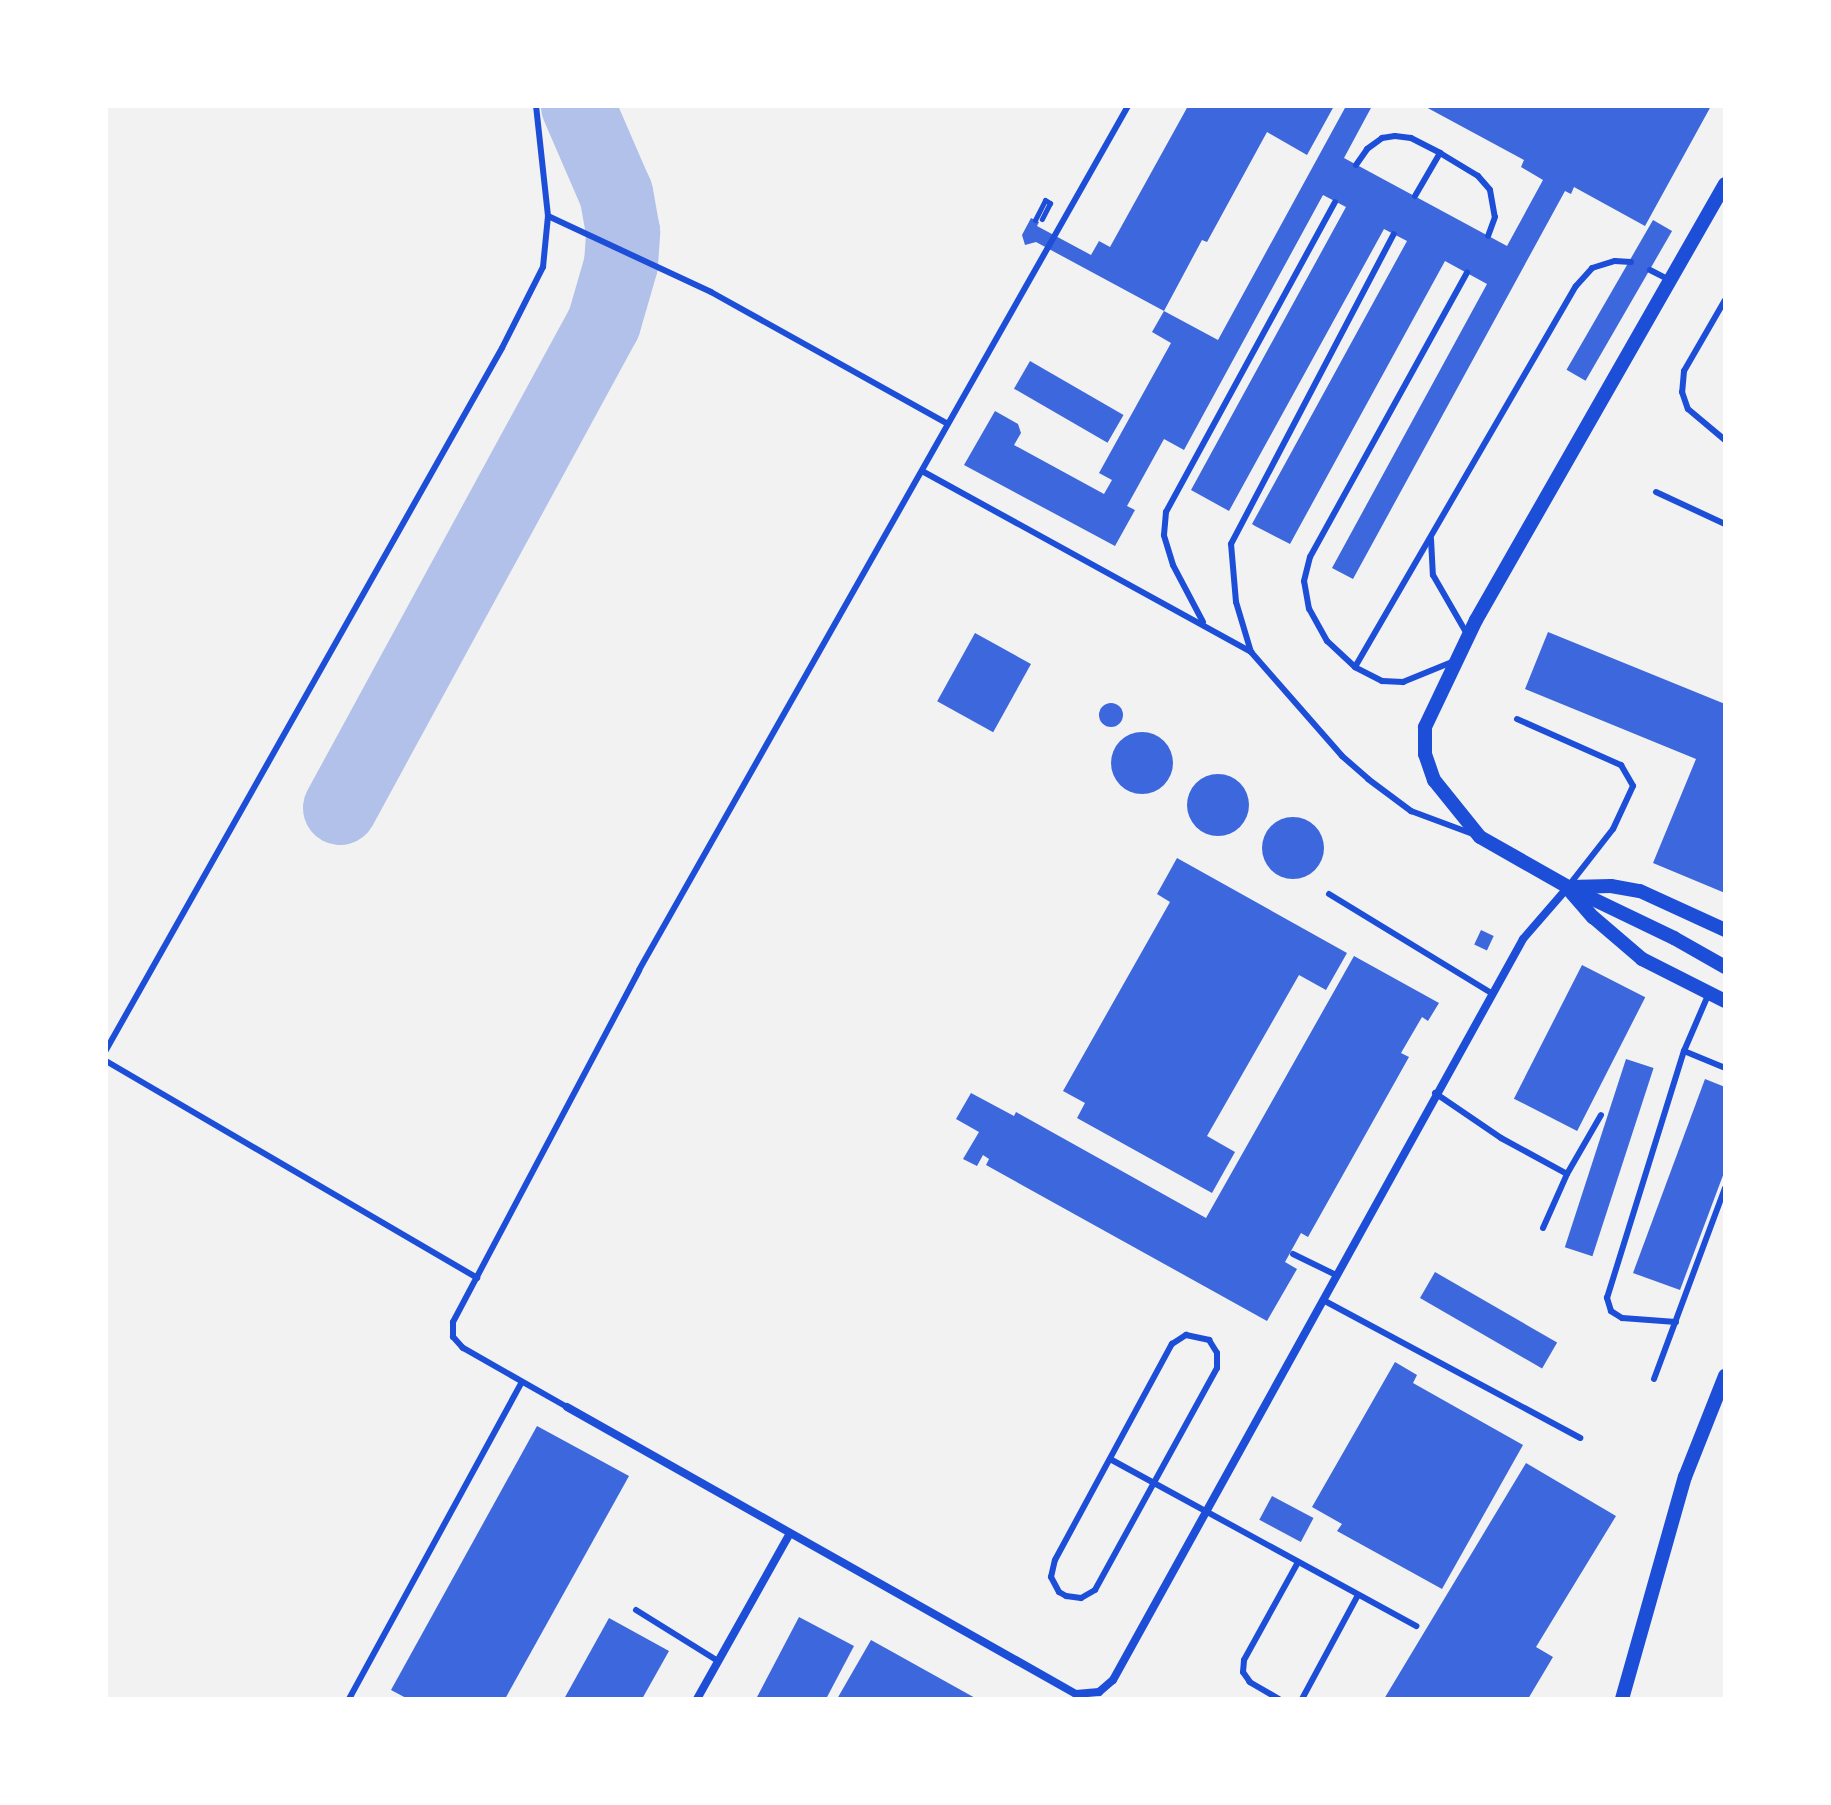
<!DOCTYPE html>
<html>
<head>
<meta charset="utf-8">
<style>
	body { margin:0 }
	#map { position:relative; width:1831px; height:1805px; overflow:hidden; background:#f2f2f2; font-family:"Archivo Narrow",sans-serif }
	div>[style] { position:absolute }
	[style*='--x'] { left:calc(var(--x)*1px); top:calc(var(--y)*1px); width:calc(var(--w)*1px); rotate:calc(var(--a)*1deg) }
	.taxiway>* { height:74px; margin:-37px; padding:0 37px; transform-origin:37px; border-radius:37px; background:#b2c1ea }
	.building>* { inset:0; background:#3d67dc; transform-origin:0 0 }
	.round { border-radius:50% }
	.path>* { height:5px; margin:-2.5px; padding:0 2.5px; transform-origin:2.5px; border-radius:2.5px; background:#1d4ed8 }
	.service>* { height:6px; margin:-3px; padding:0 3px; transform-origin:3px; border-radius:3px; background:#1d4ed8 }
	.minor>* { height:8px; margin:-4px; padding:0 4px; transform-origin:4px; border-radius:4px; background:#1d4ed8 }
	.tertiary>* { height:14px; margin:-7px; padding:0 7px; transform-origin:7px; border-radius:7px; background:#1d4ed8 }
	span { translate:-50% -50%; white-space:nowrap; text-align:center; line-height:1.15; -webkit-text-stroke:6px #fff; paint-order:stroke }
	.frame { position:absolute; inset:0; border:108px solid #fff; pointer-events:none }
</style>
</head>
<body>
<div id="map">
	<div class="taxiway">
		<i style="--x:340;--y:808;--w:552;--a:-61.44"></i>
		<i style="--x:604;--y:323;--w:61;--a:-73.9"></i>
		<i style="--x:621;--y:264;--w:32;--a:-86"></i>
		<i style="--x:623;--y:232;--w:39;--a:-100"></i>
		<i style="--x:616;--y:194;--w:96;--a:-113.4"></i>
	</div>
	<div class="building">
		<i style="clip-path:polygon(1188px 106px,1334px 106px,1307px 155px,1267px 132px,1207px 242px,1202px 240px,1164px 311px,1036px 242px,1025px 245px,1022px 235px,1031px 218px,1039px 222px,1037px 226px,1091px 255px,1099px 241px,1110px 247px)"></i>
		<i style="clip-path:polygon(1346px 106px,1372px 106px,1344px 158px,1507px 246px,1543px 180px,1521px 167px,1524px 160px,1424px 106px,1711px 106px,1645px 226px,1574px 187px,1571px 194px,1565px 191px,1353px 579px,1332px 568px,1487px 284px,1445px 261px,1290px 544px,1255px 526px,1252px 524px,1407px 241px,1384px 229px,1229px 511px,1191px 490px,1346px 207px,1323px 195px,1184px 450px,1164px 439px,1127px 506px,1135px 510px,1115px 546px,964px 465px,995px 411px,1018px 424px,1021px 433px,1014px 445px,1104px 494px,1112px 480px,1099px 473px,1171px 343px,1152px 332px,1164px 311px,1218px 340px)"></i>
		<i style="left:1653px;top:220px;width:22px;height:173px;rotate:30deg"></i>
		<i style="left:1030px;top:361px;width:108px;height:32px;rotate:30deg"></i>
		<i style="clip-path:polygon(1548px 632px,1725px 704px,1725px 893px,1653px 863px,1696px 759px,1525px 689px)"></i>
		<i style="left:975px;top:633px;width:64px;height:78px;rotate:29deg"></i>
		<i class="round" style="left:1099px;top:703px;width:24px;height:24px"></i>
		<i class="round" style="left:1111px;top:732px;width:62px;height:62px"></i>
		<i class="round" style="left:1187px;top:774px;width:62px;height:62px"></i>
		<i class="round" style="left:1262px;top:817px;width:62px;height:62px"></i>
		<i style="clip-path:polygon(1177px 858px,1347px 953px,1326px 990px,1299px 975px,1207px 1136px,1235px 1152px,1212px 1193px,1077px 1118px,1085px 1103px,1063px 1091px,1170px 902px,1157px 894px)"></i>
		<i style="left:1481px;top:930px;width:14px;height:16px;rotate:25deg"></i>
		<i style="clip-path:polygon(1354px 956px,1439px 1003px,1428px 1021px,1422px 1017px,1401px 1053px,1409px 1057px,1308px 1237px,1301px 1233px,1285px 1262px,1297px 1269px,1267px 1321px,986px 1165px,989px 1159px,983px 1155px,977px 1166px,963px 1159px,979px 1132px,956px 1119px,971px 1093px,1014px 1116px,1016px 1112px,1206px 1218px)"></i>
		<i style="left:1582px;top:965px;width:71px;height:150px;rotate:27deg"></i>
		<i style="left:1626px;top:1059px;width:29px;height:198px;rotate:18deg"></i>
		<i style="clip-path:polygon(1705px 1079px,1725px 1087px,1725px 1170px,1680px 1290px,1633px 1273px)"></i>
		<i style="left:1435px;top:1272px;width:141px;height:30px;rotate:30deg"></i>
		<i style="clip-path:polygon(1395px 1362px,1417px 1375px,1413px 1383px,1523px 1445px,1442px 1589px,1337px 1531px,1342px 1524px,1312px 1507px)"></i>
		<i style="clip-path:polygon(537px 1426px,629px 1476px,505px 1699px,408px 1699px,391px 1690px)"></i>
		<i style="clip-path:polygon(1526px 1463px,1616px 1516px,1536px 1647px,1553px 1657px,1528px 1699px,1384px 1699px)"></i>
		<i style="left:1272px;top:1496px;width:47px;height:27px;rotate:28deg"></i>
		<i style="clip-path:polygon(799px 1617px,854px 1646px,826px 1699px,756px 1699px)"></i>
		<i style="clip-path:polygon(609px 1618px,669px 1651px,642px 1699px,564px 1699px)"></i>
		<i style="clip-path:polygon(871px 1640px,977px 1699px,837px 1699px)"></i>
	</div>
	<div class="path">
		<i style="--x:1035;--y:220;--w:22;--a:-63"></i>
		<i style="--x:1045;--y:200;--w:6;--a:31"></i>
		<i style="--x:1050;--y:203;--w:18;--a:117"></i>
	</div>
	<div class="service">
		<i style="--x:1356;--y:165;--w:19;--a:-55"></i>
		<i style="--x:1367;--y:149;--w:19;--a:-36"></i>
		<i style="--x:1382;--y:138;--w:13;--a:-9"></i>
		<i style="--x:1395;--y:136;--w:16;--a:7"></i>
		<i style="--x:1411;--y:138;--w:33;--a:27"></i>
		<i style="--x:1440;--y:153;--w:44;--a:31.2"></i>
		<i style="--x:1478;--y:176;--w:18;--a:49"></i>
		<i style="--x:1490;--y:190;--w:27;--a:80"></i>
		<i style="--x:1495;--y:217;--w:20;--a:110"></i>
		<i style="--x:1415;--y:196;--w:50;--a:-59.8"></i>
		<i style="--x:548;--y:216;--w:180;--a:25"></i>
		<i style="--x:711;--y:292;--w:271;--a:29.1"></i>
		<i style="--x:1650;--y:270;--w:20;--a:27"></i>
		<i style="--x:1725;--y:300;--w:82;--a:120"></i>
		<i style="--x:1684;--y:371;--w:21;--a:95"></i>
		<i style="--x:1682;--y:392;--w:18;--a:71"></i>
		<i style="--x:1688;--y:409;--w:48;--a:40"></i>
		<i style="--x:922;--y:471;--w:376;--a:28.8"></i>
		<i style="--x:1251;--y:652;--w:138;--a:48.8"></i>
		<i style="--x:1342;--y:756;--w:35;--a:41"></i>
		<i style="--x:1368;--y:779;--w:54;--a:36.7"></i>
		<i style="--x:1411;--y:811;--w:66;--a:20.4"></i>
		<i style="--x:1656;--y:492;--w:76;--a:24.9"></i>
		<i style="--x:1431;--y:539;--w:36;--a:87"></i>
		<i style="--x:1433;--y:575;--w:68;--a:60"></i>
		<i style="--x:1203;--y:622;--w:64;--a:-117.8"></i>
		<i style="--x:1173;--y:565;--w:31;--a:-107"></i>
		<i style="--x:1164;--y:535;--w:23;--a:-85"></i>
		<i style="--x:1166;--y:512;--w:353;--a:-61.4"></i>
		<i style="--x:1251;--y:652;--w:52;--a:-106.7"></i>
		<i style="--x:1236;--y:602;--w:58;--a:-94.9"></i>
		<i style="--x:1231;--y:544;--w:350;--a:-62.3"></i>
		<i style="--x:1452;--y:662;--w:53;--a:157.8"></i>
		<i style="--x:1403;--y:682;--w:21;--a:-177"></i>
		<i style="--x:1382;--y:681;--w:30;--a:-153"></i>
		<i style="--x:1355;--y:667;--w:38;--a:-137"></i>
		<i style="--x:1327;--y:641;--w:37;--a:-119"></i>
		<i style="--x:1309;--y:609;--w:28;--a:-100"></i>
		<i style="--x:1304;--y:581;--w:25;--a:-76"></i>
		<i style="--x:1310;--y:557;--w:325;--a:-61.1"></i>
		<i style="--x:1355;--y:667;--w:440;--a:-59.9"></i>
		<i style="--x:1576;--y:286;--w:24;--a:-48"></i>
		<i style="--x:1592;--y:268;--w:24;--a:-17"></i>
		<i style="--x:1615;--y:261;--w:16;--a:4"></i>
		<i style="--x:1517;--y:719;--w:114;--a:23.9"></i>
		<i style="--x:1621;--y:765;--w:24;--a:60"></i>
		<i style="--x:1633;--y:786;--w:47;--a:114.9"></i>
		<i style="--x:1613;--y:829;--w:70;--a:128"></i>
		<i style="--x:1329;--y:894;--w:192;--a:31.4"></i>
		<i style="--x:106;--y:1050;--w:806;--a:-60.57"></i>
		<i style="--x:502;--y:348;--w:91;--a:-63.2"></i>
		<i style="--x:543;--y:267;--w:51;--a:-84.4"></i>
		<i style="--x:548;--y:216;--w:111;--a:-96.2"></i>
		<i style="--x:1684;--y:1051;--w:44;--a:22.5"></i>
		<i style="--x:106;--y:1061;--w:430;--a:30.3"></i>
		<i style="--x:1435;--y:1093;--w:80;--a:34.3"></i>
		<i style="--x:1501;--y:1138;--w:75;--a:28.6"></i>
		<i style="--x:1543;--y:1228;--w:59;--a:-66"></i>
		<i style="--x:1567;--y:1174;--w:68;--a:-60"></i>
		<i style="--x:1293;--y:1254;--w:48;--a:26"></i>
		<i style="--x:1323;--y:1300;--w:292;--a:28.2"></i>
		<i style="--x:1676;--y:1322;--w:54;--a:-175.8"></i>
		<i style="--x:1622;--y:1318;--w:13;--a:-148"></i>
		<i style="--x:1611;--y:1311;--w:14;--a:-107"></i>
		<i style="--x:1607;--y:1298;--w:259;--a:-72.7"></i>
		<i style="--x:1684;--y:1051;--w:63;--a:-66.7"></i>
		<i style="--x:1186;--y:1335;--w:24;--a:12"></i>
		<i style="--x:1209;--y:1340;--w:15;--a:58"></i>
		<i style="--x:1217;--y:1353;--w:15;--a:90"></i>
		<i style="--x:1217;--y:1368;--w:253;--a:118.8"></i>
		<i style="--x:1095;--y:1590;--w:16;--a:150"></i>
		<i style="--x:1081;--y:1598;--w:15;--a:-172"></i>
		<i style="--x:1066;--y:1596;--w:8;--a:-150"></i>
		<i style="--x:1059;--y:1592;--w:17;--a:-118"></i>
		<i style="--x:1051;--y:1577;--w:17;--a:-77"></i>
		<i style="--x:1055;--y:1560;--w:246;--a:-61.6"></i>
		<i style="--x:1172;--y:1344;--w:17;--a:-33"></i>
		<i style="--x:1654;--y:1379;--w:204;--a:-69.6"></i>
		<i style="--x:567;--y:1407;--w:120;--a:-150.4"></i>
		<i style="--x:463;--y:1348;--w:15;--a:-132"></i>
		<i style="--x:453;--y:1337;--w:15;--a:-90"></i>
		<i style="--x:453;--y:1322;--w:398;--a:-62.1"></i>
		<i style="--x:639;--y:970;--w:993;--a:-60.49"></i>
		<i style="--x:1110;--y:1459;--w:349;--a:28.6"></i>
		<i style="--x:636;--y:1610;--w:97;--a:31.9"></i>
		<i style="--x:349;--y:1699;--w:360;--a:-61.4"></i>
		<i style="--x:1279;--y:1699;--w:34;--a:-150"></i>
		<i style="--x:1250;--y:1682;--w:12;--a:-125"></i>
		<i style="--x:1243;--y:1672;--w:12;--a:-85"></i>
		<i style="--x:1244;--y:1660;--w:112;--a:-61.1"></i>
		<i style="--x:1302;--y:1699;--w:118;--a:-61.7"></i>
	</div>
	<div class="minor">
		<i style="--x:567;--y:1407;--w:584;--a:29.42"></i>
		<i style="--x:1076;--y:1694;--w:23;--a:-5"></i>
		<i style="--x:1099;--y:1692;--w:18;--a:-41"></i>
		<i style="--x:1113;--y:1680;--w:847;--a:-61.04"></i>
		<i style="--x:1523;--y:939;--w:69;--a:-49.1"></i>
		<i style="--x:697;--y:1699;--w:190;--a:-60.7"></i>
	</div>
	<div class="tertiary">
		<i style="--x:1725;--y:184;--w:502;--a:119.73"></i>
		<i style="--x:1476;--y:620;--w:119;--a:115.5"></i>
		<i style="--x:1425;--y:727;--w:27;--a:90"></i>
		<i style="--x:1425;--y:754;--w:28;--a:71"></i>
		<i style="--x:1434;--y:780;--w:73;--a:51.1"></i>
		<i style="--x:1480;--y:837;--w:101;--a:29.6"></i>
		<i style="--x:1568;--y:887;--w:118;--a:25.7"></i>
		<i style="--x:1674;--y:938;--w:59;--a:29.6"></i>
		<i style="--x:1570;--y:887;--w:41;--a:-1.4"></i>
		<i style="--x:1611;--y:886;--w:29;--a:10"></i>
		<i style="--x:1640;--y:891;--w:94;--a:24.6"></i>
		<i style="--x:1570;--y:891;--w:35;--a:49"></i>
		<i style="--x:1593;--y:917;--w:65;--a:40.6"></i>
		<i style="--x:1642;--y:959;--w:93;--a:26.8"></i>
		<i style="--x:1622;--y:1699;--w:231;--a:-74.2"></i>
		<i style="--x:1685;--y:1477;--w:109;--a:-68.4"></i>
	</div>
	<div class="frame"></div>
</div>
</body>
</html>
